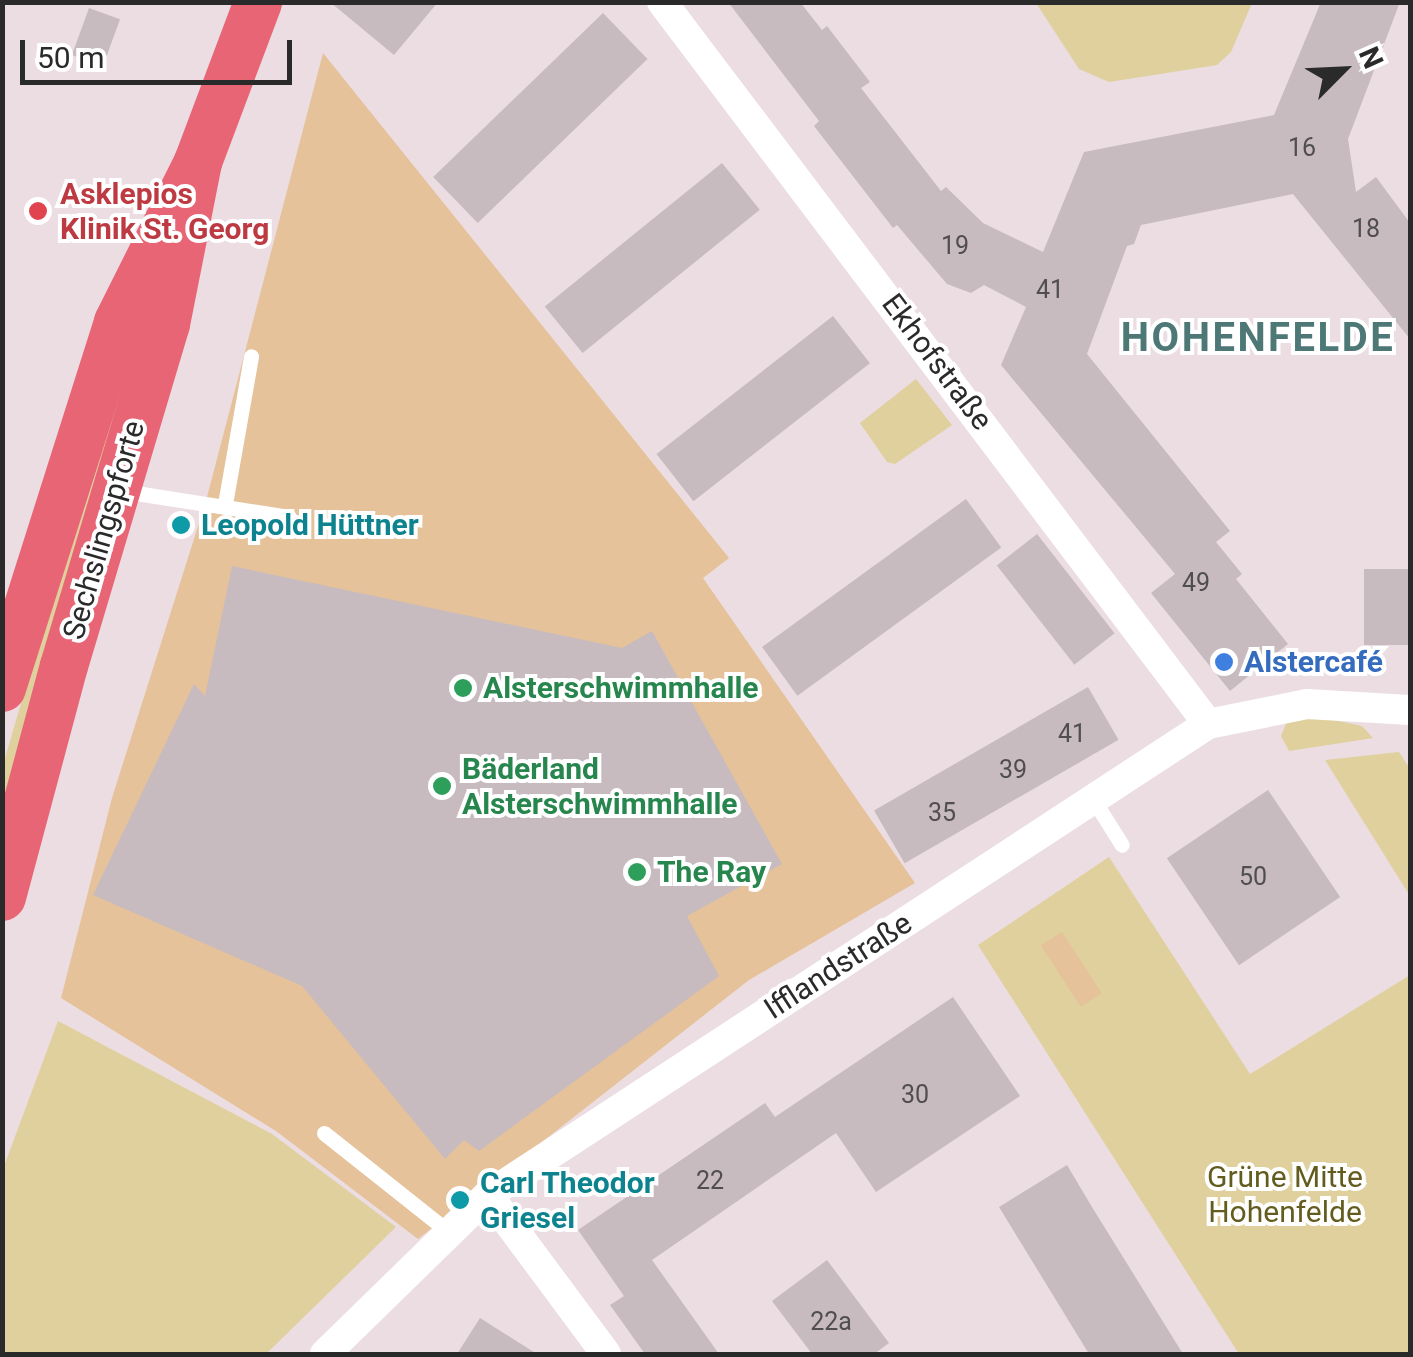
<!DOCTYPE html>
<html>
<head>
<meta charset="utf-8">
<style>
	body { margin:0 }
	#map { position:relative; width:1413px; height:1357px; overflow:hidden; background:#ebdde1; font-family:Roboto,sans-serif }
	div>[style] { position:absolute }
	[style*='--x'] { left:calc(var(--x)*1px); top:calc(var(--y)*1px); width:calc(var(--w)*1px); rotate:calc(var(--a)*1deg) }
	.green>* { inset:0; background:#dfd09d }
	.pitch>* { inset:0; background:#e5c299; transform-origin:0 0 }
	.building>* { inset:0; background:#c7bbbf; transform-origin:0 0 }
	.lane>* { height:15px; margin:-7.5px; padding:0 7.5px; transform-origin:7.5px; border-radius:7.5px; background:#fff }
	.street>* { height:30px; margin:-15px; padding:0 15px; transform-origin:15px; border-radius:15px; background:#fff }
	.primary>* { height:48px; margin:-24px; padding:0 24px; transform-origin:24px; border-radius:24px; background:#e86575 }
	.dots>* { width:28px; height:28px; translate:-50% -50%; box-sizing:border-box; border:5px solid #fff; border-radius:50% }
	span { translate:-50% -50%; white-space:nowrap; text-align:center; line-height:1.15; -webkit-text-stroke:8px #fff; paint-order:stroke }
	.number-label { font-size:25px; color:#514e4f }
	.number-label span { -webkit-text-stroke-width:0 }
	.health-label { font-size:30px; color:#be3a42; font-weight:700 }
	.left { translate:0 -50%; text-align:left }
	.street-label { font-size:30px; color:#2a2a2a }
	.culture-label { font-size:30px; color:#0d838f; font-weight:700 }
	.shop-label { font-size:30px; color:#366cbe; font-weight:700 }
	.leisure-label { font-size:30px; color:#27864d; font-weight:700 }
	.park-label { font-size:30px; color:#635c1e }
	.district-label { font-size:40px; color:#4d7875; font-weight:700; letter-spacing:2.5px }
	.frame { position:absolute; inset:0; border:5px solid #2a2a2a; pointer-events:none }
	.north { position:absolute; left:1293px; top:20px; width:100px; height:100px; -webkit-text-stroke:8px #fff; paint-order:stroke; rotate:66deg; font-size:28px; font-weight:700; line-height:40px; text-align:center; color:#2a2a2a }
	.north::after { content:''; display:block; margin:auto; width:35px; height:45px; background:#2a2a2a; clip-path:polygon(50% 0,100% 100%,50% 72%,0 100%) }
	.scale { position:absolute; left:20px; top:40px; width:272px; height:45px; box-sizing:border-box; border:5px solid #2a2a2a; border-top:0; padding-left:12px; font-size:30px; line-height:35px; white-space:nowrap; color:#2a2a2a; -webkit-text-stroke:8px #fff; paint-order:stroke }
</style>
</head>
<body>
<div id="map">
	<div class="green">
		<i style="clip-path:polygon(1036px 3px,1252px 3px,1231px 52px,1217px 65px,1109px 82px,1079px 69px)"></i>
		<i style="clip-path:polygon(135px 354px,3px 834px,3px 765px,122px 357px)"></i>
		<i style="clip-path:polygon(916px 379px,952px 425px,895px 464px,887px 462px,860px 423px)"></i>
		<i style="clip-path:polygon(1311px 715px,1362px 726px,1373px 738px,1289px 751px,1281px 736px,1288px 719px)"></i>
		<i style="clip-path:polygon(1399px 752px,1410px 769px,1410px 896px,1325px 760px)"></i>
		<i style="clip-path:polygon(1109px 857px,1250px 1074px,1410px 975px,1410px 1354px,1239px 1354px,978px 945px)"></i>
		<i style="clip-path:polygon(58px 1021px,272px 1134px,396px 1227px,266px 1354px,3px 1354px,3px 1169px)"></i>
	</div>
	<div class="pitch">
		<i style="clip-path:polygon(323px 53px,729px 558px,703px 578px,915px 883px,749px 980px,418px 1239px,276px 1131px,61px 998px,112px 798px,206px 501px)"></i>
		<i style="left:1062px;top:932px;width:73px;height:25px;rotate:57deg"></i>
	</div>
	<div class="building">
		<i style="clip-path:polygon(330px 2px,438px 2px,394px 55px)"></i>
		<i style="clip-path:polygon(728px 2px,800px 2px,822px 30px,827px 26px,870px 82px,861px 88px,941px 191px,946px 187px,983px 223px,1043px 252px,1084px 152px,1274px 115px,1321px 2px,1400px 2px,1348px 139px,1356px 192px,1376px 177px,1410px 223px,1410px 339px,1293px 194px,1141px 225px,1134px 244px,1127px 246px,1087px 354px,1230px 531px,1216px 542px,1242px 574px,1236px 579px,1288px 644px,1230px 691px,1151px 593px,1175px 574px,1001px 365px,1026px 307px,984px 285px,971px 293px,947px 284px,897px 225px,893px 228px,814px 126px,819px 121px)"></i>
		<i style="left:89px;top:8px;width:33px;height:50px;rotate:20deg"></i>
		<i style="left:603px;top:13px;width:64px;height:236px;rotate:46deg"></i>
		<i style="left:722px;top:163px;width:60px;height:228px;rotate:51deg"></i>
		<i style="left:833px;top:316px;width:60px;height:224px;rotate:52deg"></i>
		<i style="left:966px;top:499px;width:60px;height:252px;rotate:54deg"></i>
		<i style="left:1037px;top:534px;width:126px;height:51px;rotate:52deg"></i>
		<i style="clip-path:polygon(232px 566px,622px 648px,652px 631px,782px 864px,687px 916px,719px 976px,479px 1151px,464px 1140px,445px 1159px,302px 986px,93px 895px,194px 684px,205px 696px)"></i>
		<i style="left:1410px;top:569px;width:76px;height:46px;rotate:90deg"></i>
		<i style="left:1088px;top:687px;width:61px;height:247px;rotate:60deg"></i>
		<i style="left:1268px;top:790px;width:129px;height:122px;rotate:56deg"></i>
		<i style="clip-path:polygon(953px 997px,1020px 1096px,876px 1192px,836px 1133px,652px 1260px,719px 1354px,645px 1354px,610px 1305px,624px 1296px,578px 1230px,765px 1103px,775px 1117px)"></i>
		<i style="clip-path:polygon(1067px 1165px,1092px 1207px,1183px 1354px,1089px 1354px,999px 1207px)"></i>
		<i style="clip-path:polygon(827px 1260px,889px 1343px,874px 1354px,812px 1354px,772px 1301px)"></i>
		<i style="clip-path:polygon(480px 1318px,537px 1354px,457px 1354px)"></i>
	</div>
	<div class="lane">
		<i style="--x:123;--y:491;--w:168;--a:8.9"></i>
		<i style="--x:225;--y:504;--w:150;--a:-80"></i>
		<i style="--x:1093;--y:799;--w:54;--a:57.8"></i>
		<i style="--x:324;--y:1133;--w:159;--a:38.4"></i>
	</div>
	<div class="street">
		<i style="--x:662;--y:2;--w:905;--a:52.9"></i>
		<i style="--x:488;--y:1195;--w:198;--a:53.4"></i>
		<i style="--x:325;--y:1354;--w:228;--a:-44.3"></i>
		<i style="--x:488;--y:1195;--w:860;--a:-33.19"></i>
		<i style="--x:1208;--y:724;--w:101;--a:-11.4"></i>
		<i style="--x:1307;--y:704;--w:103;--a:3.3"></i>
	</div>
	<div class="primary">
		<i style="--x:2;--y:688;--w:384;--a:-72.4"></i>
		<i style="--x:118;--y:322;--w:179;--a:-63.4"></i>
		<i style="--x:198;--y:162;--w:171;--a:-69.4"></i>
		<i style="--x:2;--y:897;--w:239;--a:-75"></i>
		<i style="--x:64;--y:666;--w:357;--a:-73.4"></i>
		<i style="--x:166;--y:324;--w:165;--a:-78.8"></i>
	</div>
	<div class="dots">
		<i style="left:38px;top:211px;background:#e0444e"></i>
		<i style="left:181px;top:525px;background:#0f9aa8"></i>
		<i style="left:1224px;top:662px;background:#3f7fe0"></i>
		<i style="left:463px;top:688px;background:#2e9e5b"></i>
		<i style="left:442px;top:786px;background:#2e9e5b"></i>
		<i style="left:637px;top:872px;background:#2e9e5b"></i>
		<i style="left:460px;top:1200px;background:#0f9aa8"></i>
	</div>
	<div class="number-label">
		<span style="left:1302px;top:148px">16</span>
		<span style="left:1366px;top:229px">18</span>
		<span style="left:955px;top:246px">19</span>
		<span style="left:1050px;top:290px">41</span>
		<span style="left:1196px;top:583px">49</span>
		<span style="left:1072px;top:734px">41</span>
		<span style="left:1013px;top:770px">39</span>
		<span style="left:942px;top:813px">35</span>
		<span style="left:1253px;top:877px">50</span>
		<span style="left:915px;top:1095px">30</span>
		<span style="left:710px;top:1181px">22</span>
		<span style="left:831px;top:1322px">22a</span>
	</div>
	<div class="health-label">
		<span class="left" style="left:60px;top:211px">Asklepios<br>Klinik St. Georg</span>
	</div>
	<div class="street-label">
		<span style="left:937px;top:362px;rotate:53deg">Ekhofstraße</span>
		<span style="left:104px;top:530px;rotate:-74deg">Sechslingspforte</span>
		<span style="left:838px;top:966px;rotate:-33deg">Ifflandstraße</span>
	</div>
	<div class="culture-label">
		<span class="left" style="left:201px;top:525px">Leopold Hüttner</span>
		<span class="left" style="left:480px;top:1200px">Carl Theodor<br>Griesel</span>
	</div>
	<div class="shop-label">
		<span class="left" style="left:1244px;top:662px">Alstercafé</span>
	</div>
	<div class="leisure-label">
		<span class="left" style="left:483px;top:688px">Alsterschwimmhalle</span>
		<span class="left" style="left:462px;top:786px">Bäderland<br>Alsterschwimmhalle</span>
		<span class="left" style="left:657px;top:872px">The Ray</span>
	</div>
	<div class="park-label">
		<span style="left:1285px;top:1194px">Grüne Mitte<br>Hohenfelde</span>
	</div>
	<div class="district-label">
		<span style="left:1258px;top:338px">HOHENFELDE</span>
	</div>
	<div class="frame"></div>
	<div class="north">N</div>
	<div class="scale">50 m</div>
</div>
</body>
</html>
